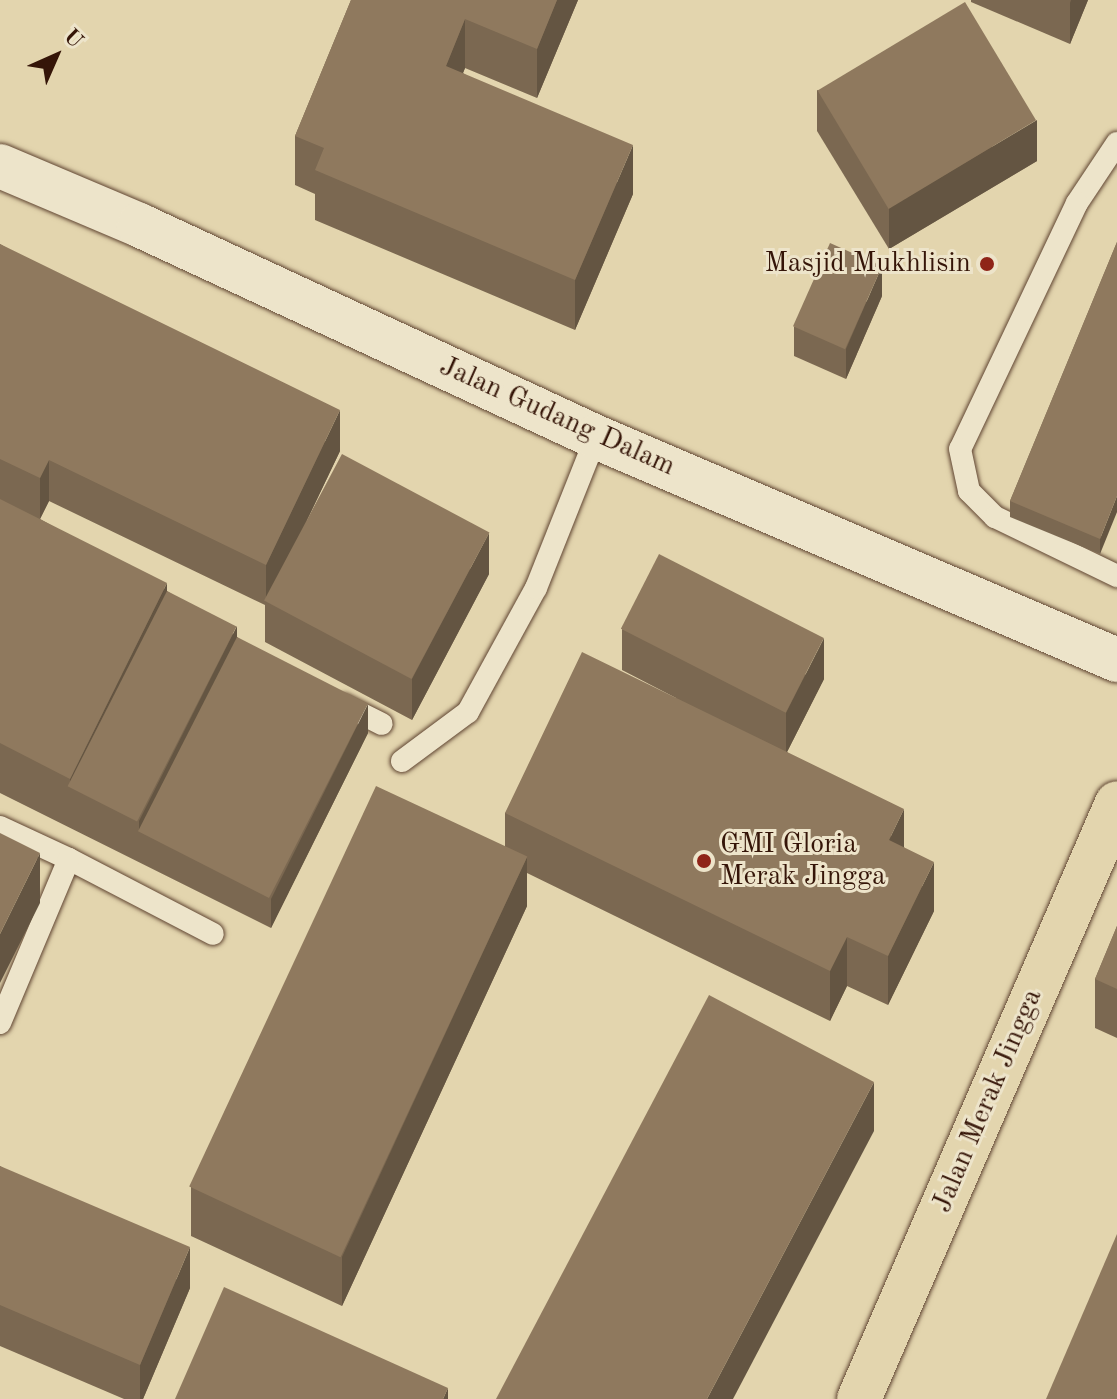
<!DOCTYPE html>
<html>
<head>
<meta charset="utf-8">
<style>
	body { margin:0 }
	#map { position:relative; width:1117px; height:1399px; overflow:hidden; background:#e3d5ae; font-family:"Old Standard TT",serif }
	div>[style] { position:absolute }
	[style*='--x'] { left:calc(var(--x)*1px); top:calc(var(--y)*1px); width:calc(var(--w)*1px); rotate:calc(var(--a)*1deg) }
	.roads { filter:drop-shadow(0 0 2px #604532) drop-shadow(0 0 2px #604532) }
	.lane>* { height:22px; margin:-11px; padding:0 11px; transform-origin:11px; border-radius:11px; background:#ede4ca }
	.street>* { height:44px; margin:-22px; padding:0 22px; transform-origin:22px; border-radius:22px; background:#ede4ca }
	.primary>* { height:44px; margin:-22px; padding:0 22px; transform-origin:22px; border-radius:22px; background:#e3d5ae }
	.wall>* { inset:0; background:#7b6851 }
	.shaded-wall>* { inset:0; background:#645542 }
	.building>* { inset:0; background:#8f795e; transform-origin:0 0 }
	.dots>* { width:22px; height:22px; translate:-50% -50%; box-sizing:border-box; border:4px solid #ede4ca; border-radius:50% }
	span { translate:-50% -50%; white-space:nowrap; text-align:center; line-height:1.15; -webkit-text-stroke:6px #ede4ca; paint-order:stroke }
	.poi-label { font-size:28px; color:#351508 }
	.right { translate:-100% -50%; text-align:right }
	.left { translate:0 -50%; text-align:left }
	.street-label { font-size:28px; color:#351508 }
	.north { position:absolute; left:16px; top:16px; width:80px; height:80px; -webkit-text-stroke:6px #ede4ca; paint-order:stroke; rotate:45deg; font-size:22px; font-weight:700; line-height:32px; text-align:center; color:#351508 }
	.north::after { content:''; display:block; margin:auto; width:28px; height:36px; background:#351508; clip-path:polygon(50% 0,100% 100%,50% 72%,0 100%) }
</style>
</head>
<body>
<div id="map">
	<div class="roads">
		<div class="lane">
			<i style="--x:1117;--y:143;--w:72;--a:123.7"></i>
			<i style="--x:1077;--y:203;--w:272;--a:115.4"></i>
			<i style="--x:960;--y:449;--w:43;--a:77.9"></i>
			<i style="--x:969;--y:491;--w:37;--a:45"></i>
			<i style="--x:995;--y:517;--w:136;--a:25.8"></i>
			<i style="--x:344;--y:705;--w:42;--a:26.6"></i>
			<i style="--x:402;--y:761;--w:82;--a:-36.6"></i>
			<i style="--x:468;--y:712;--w:141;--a:-61.3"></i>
			<i style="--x:536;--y:588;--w:162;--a:-68.3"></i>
			<i style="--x:0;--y:827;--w:76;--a:24.9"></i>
			<i style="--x:69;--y:859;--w:162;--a:27.5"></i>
			<i style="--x:0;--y:1023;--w:178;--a:-67.2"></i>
		</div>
		<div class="street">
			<i style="--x:0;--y:166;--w:151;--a:23"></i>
			<i style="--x:139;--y:225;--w:504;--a:24.89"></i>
			<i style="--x:596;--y:437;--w:567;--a:23.17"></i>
		</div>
		<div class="primary">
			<i style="--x:859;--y:1399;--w:649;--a:-66.59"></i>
		</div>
	</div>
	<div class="wall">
		<i style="clip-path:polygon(351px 0,578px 0,537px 98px,465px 68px,463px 73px,633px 194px,575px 330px,315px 220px,315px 194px,295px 185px,295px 136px)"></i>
		<i style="clip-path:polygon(971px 0,1088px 0,1070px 44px,971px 2px)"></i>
		<i style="clip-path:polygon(817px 90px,1037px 161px,889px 249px,817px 131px)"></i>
		<i style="clip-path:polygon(1117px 242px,1100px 554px,1010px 517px,1010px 501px)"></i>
		<i style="clip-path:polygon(0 244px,340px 451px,307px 520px,489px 574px,412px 720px,265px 642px,265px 605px,49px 501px,40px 519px,167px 591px,237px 637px,368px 733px,271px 928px,0 793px)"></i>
		<i style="clip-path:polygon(882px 296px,846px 379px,794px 356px,794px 327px)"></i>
		<i style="clip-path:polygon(622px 629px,824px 679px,787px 752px,904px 847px,934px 911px,888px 1005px,847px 986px,830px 1021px,527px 873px,527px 906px,342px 1306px,191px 1236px,191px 1187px,505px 847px,505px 813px,676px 698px,622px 670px)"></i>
		<i style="clip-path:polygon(1117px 926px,1117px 1038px,1095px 1028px,1095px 979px)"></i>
		<i style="clip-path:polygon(0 1166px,190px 1288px,143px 1399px,124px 1399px,0 1346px)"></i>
	</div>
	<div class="shaded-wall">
		<i style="clip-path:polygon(557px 0,578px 0,537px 98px,537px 49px)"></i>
		<i style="clip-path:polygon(1071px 0,1088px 0,1070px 44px,1070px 3px)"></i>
		<i style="clip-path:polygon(465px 19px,465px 68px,446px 115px,446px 66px)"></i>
		<i style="clip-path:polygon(1037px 120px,1037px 161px,889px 249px,889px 208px)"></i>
		<i style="clip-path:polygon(633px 145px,633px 194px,575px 330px,575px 280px)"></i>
		<i style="clip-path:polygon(882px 266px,882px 296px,846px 379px,846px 349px)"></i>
		<i style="clip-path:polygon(340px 410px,340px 451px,268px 602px,266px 601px,266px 565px)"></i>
		<i style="clip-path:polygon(49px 460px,49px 501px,40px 519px,40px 478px)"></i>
		<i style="clip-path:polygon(1117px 496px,1117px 512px,1100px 554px,1100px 539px)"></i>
		<i style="clip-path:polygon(489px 533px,489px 574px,412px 720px,412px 679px)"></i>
		<i style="clip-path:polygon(167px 583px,167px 632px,70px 787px,70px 779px)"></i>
		<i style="clip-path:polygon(237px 626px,237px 667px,139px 832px,139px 862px,139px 821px)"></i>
		<i style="clip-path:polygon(824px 638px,824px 679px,786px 754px,786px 713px)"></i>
		<i style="clip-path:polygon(368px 704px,368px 733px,271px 928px,271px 899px)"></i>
		<i style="clip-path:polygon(904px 809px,904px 859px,889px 840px)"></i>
		<i style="clip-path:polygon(40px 853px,40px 903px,0 983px,0 934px)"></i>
		<i style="clip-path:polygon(527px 857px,527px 906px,342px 1306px,342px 1257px)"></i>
		<i style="clip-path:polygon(934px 862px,934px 911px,888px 1005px,888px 956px)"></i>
		<i style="clip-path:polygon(847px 937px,847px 986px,830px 1021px,830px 971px)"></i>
		<i style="clip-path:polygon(874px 1082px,874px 1131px,733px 1399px,707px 1399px)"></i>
		<i style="clip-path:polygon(190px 1247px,190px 1288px,143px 1399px,140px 1399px,140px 1365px)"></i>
		<i style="clip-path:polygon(448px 1388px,448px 1399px,443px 1399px)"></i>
	</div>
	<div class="building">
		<i style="clip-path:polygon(351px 0,557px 0,537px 49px,465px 19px,446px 66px,633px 145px,575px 280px,315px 170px,324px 148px,295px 136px)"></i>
		<i style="left:965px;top:2px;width:138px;height:172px;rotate:59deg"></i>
		<i style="clip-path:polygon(1117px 242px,1117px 496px,1100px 539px,1010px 501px)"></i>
		<i style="left:830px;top:243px;width:57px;height:91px;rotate:24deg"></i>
		<i style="clip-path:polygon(0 244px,340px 410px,266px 565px,49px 460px,40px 478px,0 459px)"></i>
		<i style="left:342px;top:454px;width:167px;height:166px;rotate:28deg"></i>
		<i style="clip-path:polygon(0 499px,167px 583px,70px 779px,0 743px)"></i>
		<i style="left:659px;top:554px;width:185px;height:84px;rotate:27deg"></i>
		<i style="left:167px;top:591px;width:78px;height:219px;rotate:27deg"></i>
		<i style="left:237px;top:637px;width:147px;height:218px;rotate:27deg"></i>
		<i style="clip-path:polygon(582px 652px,904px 809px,889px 840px,934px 862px,888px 956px,847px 937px,830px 971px,505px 813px)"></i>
		<i style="left:376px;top:786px;width:167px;height:442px;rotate:25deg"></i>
		<i style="clip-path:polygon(0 833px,40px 853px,0 934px)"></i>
		<i style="clip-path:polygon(1117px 926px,1117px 989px,1095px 979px)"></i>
		<i style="clip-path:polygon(709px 995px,874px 1082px,707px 1399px,496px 1399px)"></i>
		<i style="clip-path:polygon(0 1166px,190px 1247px,140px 1365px,0 1305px)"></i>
		<i style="clip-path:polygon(1117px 1234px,1117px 1399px,1046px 1399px)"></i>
		<i style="clip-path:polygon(224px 1287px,448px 1388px,443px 1399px,175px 1399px)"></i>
	</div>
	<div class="dots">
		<i style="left:987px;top:264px;background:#8f2418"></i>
		<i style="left:704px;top:861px;background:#8f2418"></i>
	</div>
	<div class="poi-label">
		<span class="right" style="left:971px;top:264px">Masjid Mukhlisin</span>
		<span class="left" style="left:720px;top:861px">GMI Gloria<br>Merak Jingga</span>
	</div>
	<div class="street-label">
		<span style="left:557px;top:417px;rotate:24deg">Jalan Gudang Dalam</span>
		<span style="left:988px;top:1101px;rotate:-67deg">Jalan Merak Jingga</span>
	</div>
	<div class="north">U</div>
</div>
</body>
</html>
